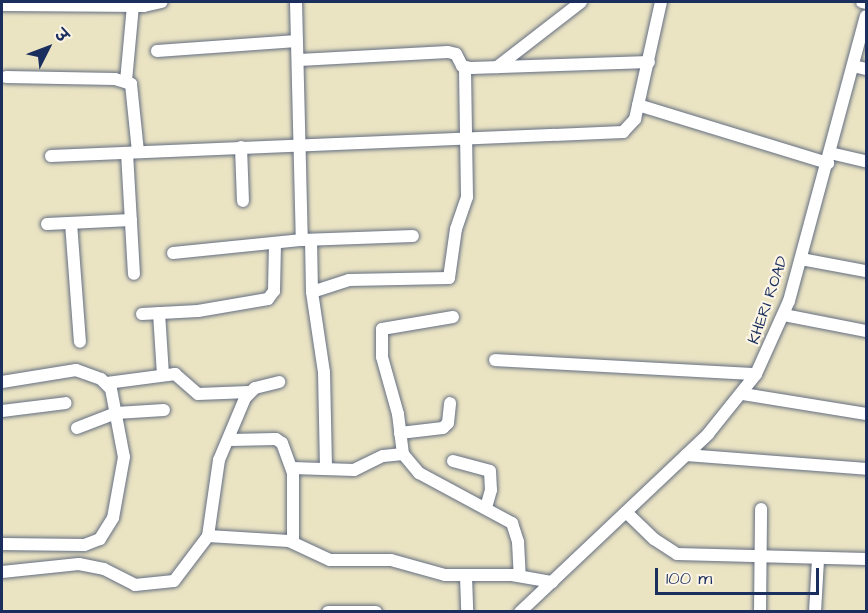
<!DOCTYPE html>
<html>
<head>
<meta charset="utf-8">
<style>
	body { margin:0 }
	#map { position:relative; width:868px; height:613px; overflow:hidden; background:#ebe4c3; font-family:"Architects Daughter","Playpen Sans Deva",sans-serif }
	div>[style] { position:absolute }
	[style*='--x'] { left:calc(var(--x)*1px); top:calc(var(--y)*1px); width:calc(var(--w)*1px); rotate:calc(var(--a)*1deg) }
	.roads { filter:drop-shadow(0 0 2px #646e81) drop-shadow(0 0 2px #646e81) }
	.minor>* { height:12px; margin:-6px; padding:0 6px; transform-origin:6px; border-radius:6px; background:#fff }
	span { translate:-50% -50%; white-space:nowrap; text-align:center; line-height:1.15; -webkit-text-stroke:4.5px #fcf5e5; paint-order:stroke }
	.street-label { font-size:16px; color:#1b2f5e }
	.frame { position:absolute; inset:0; border:3px solid #1b2f5e; pointer-events:none }
	.north { position:absolute; left:18px; top:18px; width:60px; height:60px; -webkit-text-stroke:4px #fcf5e5; paint-order:stroke; rotate:48deg; font-size:16px; font-weight:700; line-height:24px; text-align:center; color:#1b2f5e }
	.north::after { content:''; display:block; margin:auto; width:21px; height:27px; background:#1b2f5e; clip-path:polygon(50% 0,100% 100%,50% 72%,0 100%) }
	.scale { position:absolute; left:655px; top:568px; width:164px; height:27px; box-sizing:border-box; border:3px solid #1b2f5e; border-top:0; padding-left:8px; font-size:18px; line-height:21px; white-space:nowrap; color:#1b2f5e; -webkit-text-stroke:4px #fcf5e5; paint-order:stroke }
</style>
</head>
<body>
<div id="map">
	<div class="roads">
		<div class="minor">
			<i style="--x:296;--y:2;--w:238;--a:88.6"></i>
			<i style="--x:862;--y:2;--w:4;--a:14"></i>
			<i style="--x:2;--y:5;--w:142;--a:0.4"></i>
			<i style="--x:144;--y:6;--w:18;--a:-13"></i>
			<i style="--x:157;--y:51;--w:140;--a:-4.1"></i>
			<i style="--x:299;--y:60;--w:149;--a:-3.1"></i>
			<i style="--x:448;--y:52;--w:8;--a:14"></i>
			<i style="--x:456;--y:54;--w:13;--a:63"></i>
			<i style="--x:462;--y:66;--w:9;--a:13"></i>
			<i style="--x:471;--y:68;--w:178;--a:-1.9"></i>
			<i style="--x:853;--y:66;--w:13;--a:13"></i>
			<i style="--x:497;--y:67;--w:106;--a:-37.7"></i>
			<i style="--x:6;--y:77;--w:109;--a:1.1"></i>
			<i style="--x:115;--y:79;--w:17;--a:17"></i>
			<i style="--x:131;--y:84;--w:68;--a:84.1"></i>
			<i style="--x:126;--y:81;--w:75;--a:-84.7"></i>
			<i style="--x:638;--y:105;--w:199;--a:17"></i>
			<i style="--x:241;--y:147;--w:54;--a:87.9"></i>
			<i style="--x:127;--y:153;--w:121;--a:86.7"></i>
			<i style="--x:830;--y:153;--w:37;--a:13"></i>
			<i style="--x:51;--y:156;--w:573;--a:-2.4"></i>
			<i style="--x:623;--y:132;--w:18;--a:-47"></i>
			<i style="--x:635;--y:119;--w:120;--a:-77.5"></i>
			<i style="--x:71;--y:223;--w:119;--a:85.7"></i>
			<i style="--x:47;--y:224;--w:84;--a:-2.7"></i>
			<i style="--x:311;--y:240;--w:52;--a:88.9"></i>
			<i style="--x:312;--y:292;--w:81;--a:81.5"></i>
			<i style="--x:324;--y:372;--w:96;--a:88.8"></i>
			<i style="--x:173;--y:253;--w:130;--a:-5.8"></i>
			<i style="--x:302;--y:240;--w:111;--a:-2.1"></i>
			<i style="--x:801;--y:259;--w:66;--a:10.5"></i>
			<i style="--x:312;--y:292;--w:39;--a:-18"></i>
			<i style="--x:349;--y:280;--w:100;--a:-1.1"></i>
			<i style="--x:449;--y:278;--w:49;--a:-81.9"></i>
			<i style="--x:456;--y:229;--w:34;--a:-71"></i>
			<i style="--x:467;--y:197;--w:130;--a:-90.9"></i>
			<i style="--x:159;--y:313;--w:62;--a:86.3"></i>
			<i style="--x:142;--y:314;--w:56;--a:-3.1"></i>
			<i style="--x:198;--y:311;--w:71;--a:-9.7"></i>
			<i style="--x:268;--y:299;--w:10;--a:-53"></i>
			<i style="--x:274;--y:291;--w:48;--a:-88.8"></i>
			<i style="--x:784;--y:315;--w:84;--a:11"></i>
			<i style="--x:453;--y:317;--w:72;--a:170.4"></i>
			<i style="--x:382;--y:329;--w:28;--a:90"></i>
			<i style="--x:382;--y:357;--w:59;--a:74.3"></i>
			<i style="--x:398;--y:414;--w:40;--a:82.9"></i>
			<i style="--x:403;--y:454;--w:25;--a:50"></i>
			<i style="--x:419;--y:473;--w:106;--a:28.3"></i>
			<i style="--x:512;--y:523;--w:20;--a:72"></i>
			<i style="--x:518;--y:542;--w:34;--a:87"></i>
			<i style="--x:495;--y:360;--w:261;--a:3.1"></i>
			<i style="--x:2;--y:382;--w:75;--a:-9.2"></i>
			<i style="--x:76;--y:370;--w:27;--a:20"></i>
			<i style="--x:101;--y:379;--w:14;--a:45"></i>
			<i style="--x:111;--y:389;--w:69;--a:79.2"></i>
			<i style="--x:124;--y:457;--w:62;--a:100.2"></i>
			<i style="--x:113;--y:518;--w:25;--a:122"></i>
			<i style="--x:100;--y:539;--w:17;--a:159"></i>
			<i style="--x:84;--y:545;--w:82;--a:-179.3"></i>
			<i style="--x:107;--y:383;--w:69;--a:-7.5"></i>
			<i style="--x:175;--y:374;--w:30;--a:41"></i>
			<i style="--x:198;--y:394;--w:51;--a:-2.2"></i>
			<i style="--x:743;--y:394;--w:125;--a:9.2"></i>
			<i style="--x:2;--y:411;--w:64;--a:-7.1"></i>
			<i style="--x:77;--y:428;--w:42;--a:-21"></i>
			<i style="--x:116;--y:413;--w:48;--a:-3.6"></i>
			<i style="--x:400;--y:433;--w:43;--a:-6.6"></i>
			<i style="--x:443;--y:428;--w:7;--a:-45"></i>
			<i style="--x:448;--y:423;--w:20;--a:-84"></i>
			<i style="--x:230;--y:440;--w:46;--a:-1.2"></i>
			<i style="--x:276;--y:439;--w:7;--a:34"></i>
			<i style="--x:282;--y:443;--w:32;--a:70"></i>
			<i style="--x:293;--y:473;--w:69;--a:90"></i>
			<i style="--x:686;--y:455;--w:181;--a:4.4"></i>
			<i style="--x:453;--y:461;--w:38;--a:15"></i>
			<i style="--x:490;--y:471;--w:19;--a:87"></i>
			<i style="--x:491;--y:490;--w:19;--a:106"></i>
			<i style="--x:292;--y:468;--w:62;--a:1.8"></i>
			<i style="--x:354;--y:470;--w:32;--a:-26"></i>
			<i style="--x:383;--y:456;--w:20;--a:-6"></i>
			<i style="--x:626;--y:512;--w:39;--a:44"></i>
			<i style="--x:654;--y:539;--w:27;--a:33"></i>
			<i style="--x:677;--y:554;--w:189;--a:1.5"></i>
			<i style="--x:208;--y:536;--w:81;--a:3.5"></i>
			<i style="--x:289;--y:541;--w:45;--a:24.9"></i>
			<i style="--x:330;--y:560;--w:61;--a:0"></i>
			<i style="--x:391;--y:560;--w:56;--a:15.5"></i>
			<i style="--x:445;--y:575;--w:67;--a:0"></i>
			<i style="--x:512;--y:575;--w:41;--a:9.9"></i>
			<i style="--x:2;--y:572;--w:77;--a:-5.9"></i>
			<i style="--x:79;--y:564;--w:25;--a:11"></i>
			<i style="--x:104;--y:569;--w:35;--a:27"></i>
			<i style="--x:135;--y:585;--w:39;--a:-6"></i>
			<i style="--x:174;--y:581;--w:56;--a:-52.9"></i>
			<i style="--x:208;--y:536;--w:77;--a:-81.8"></i>
			<i style="--x:219;--y:460;--w:67;--a:-67.2"></i>
			<i style="--x:245;--y:398;--w:14;--a:-45"></i>
			<i style="--x:255;--y:388;--w:25;--a:-14"></i>
			<i style="--x:466;--y:576;--w:36;--a:88"></i>
			<i style="--x:328;--y:612;--w:48;--a:0"></i>
			<i style="--x:520;--y:612;--w:259;--a:-43.4"></i>
			<i style="--x:708;--y:434;--w:77;--a:-51.3"></i>
			<i style="--x:756;--y:374;--w:80;--a:-65.7"></i>
			<i style="--x:789;--y:301;--w:295;--a:-74.9"></i>
			<i style="--x:760;--y:612;--w:103;--a:-89.4"></i>
			<i style="--x:815;--y:612;--w:52;--a:-86.7"></i>
		</div>
	</div>
	<div class="street-label">
		<span style="left:768px;top:300px;rotate:-71deg">KHERI ROAD</span>
	</div>
	<div class="frame"></div>
	<div class="north">उ</div>
	<div class="scale">100 m</div>
</div>
</body>
</html>
